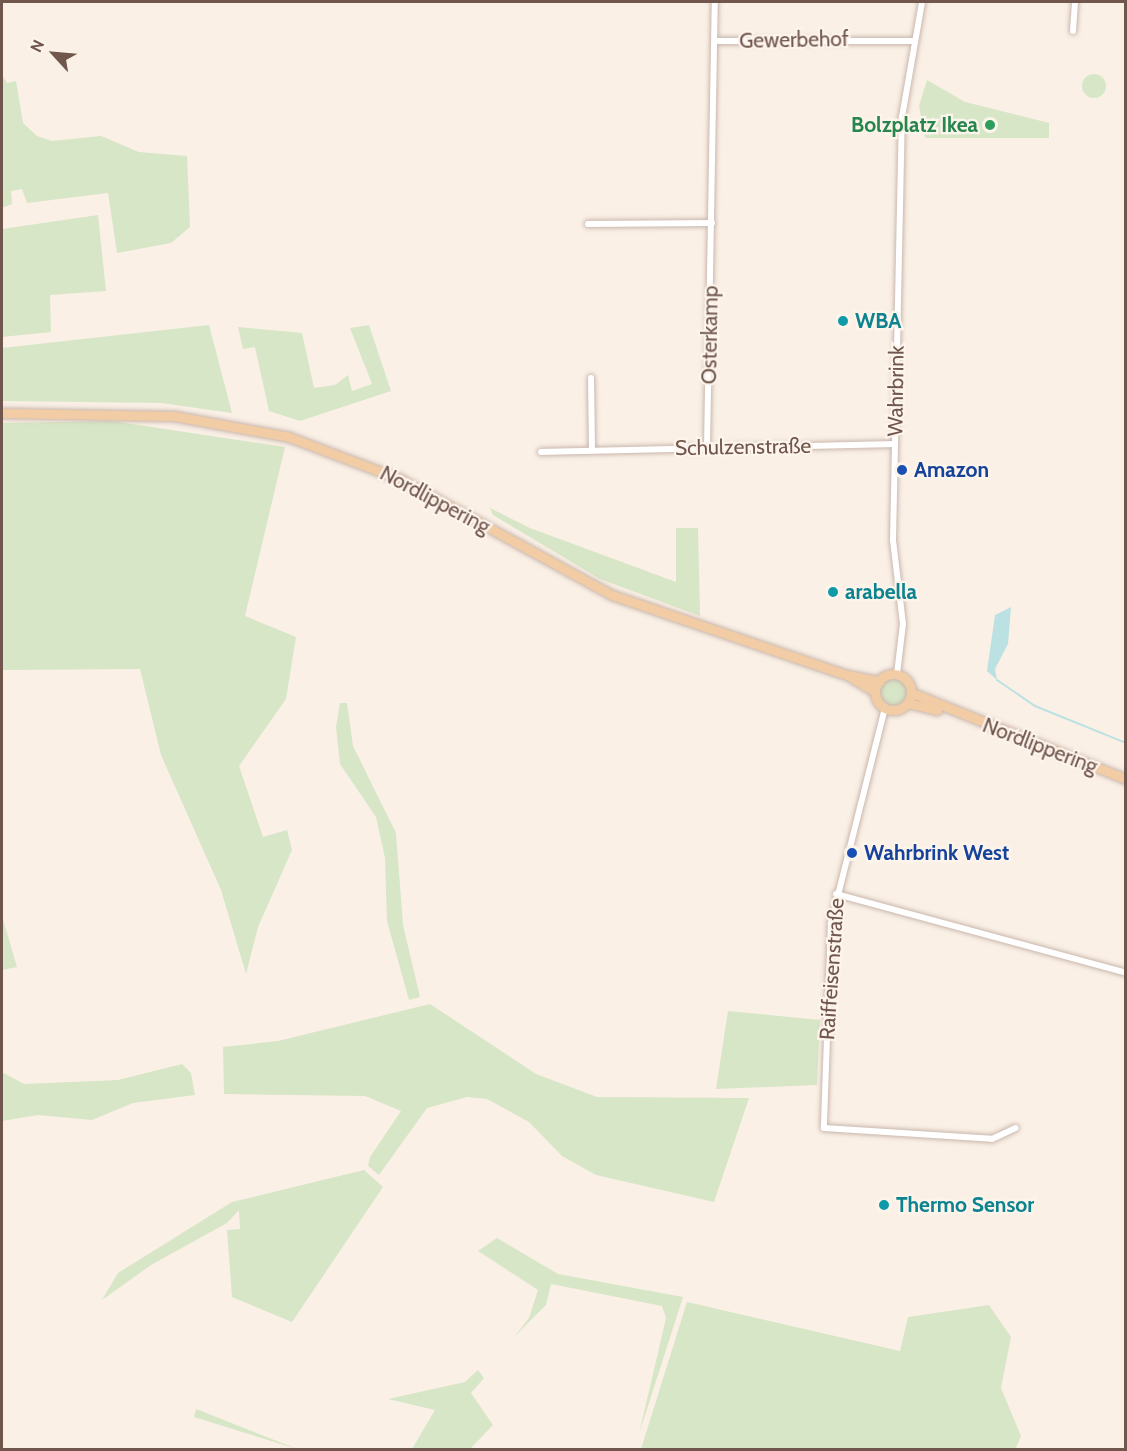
<!DOCTYPE html>
<html>
<head>
<meta charset="utf-8">
<style>
	body { margin:0 }
	#map { position:relative; width:1127px; height:1451px; overflow:hidden; background:#faf0e6; font-family:Cabin,sans-serif }
	div>[style] { position:absolute }
	[style*='--x'] { left:calc(var(--x)*1px); top:calc(var(--y)*1px); width:calc(var(--w)*1px); rotate:calc(var(--a)*1deg) }
	.green>* { inset:0; background:#d7e6c6 }
	.round { border-radius:50% }
	.water>* { inset:0; background:#bce1e2 }
	.stream>* { height:2px; margin:-1px; padding:0 1px; transform-origin:1px; border-radius:1px; background:#bce1e2 }
	.roads { filter:drop-shadow(0 0 2px #cab7ad) drop-shadow(0 0 2px #cab7ad) }
	.street>* { height:6px; margin:-3px; padding:0 3px; transform-origin:3px; border-radius:3px; background:#fff }
	.primary>* { height:9px; margin:-4.5px; padding:0 4.5px; transform-origin:4.5px; border-radius:4.5px; background:#f2cca4 }
	.primary>.ring { margin:-4.5px; padding:0; box-sizing:content-box; background:none; border:9px solid #f2cca4; border-radius:50% }
	.dots>* { width:16px; height:16px; translate:-50% -50%; box-sizing:border-box; border:3px solid #fdf4ec; border-radius:50% }
	span { translate:-50% -50%; white-space:nowrap; text-align:center; line-height:1.15; -webkit-text-stroke:4.5px #fdf4ec; paint-order:stroke }
	.street-label { font-size:21px; color:#70564d }
	.leisure-label { font-size:21px; color:#27864d; font-weight:700 }
	.right { translate:-100% -50%; text-align:right }
	.culture-label { font-size:21px; color:#0d838f; font-weight:700 }
	.left { translate:0 -50%; text-align:left }
	.transit-label { font-size:21px; color:#164399; font-weight:700 }
	.frame { position:absolute; inset:0; border:3px solid #70564d; pointer-events:none }
	.north { position:absolute; left:24px; top:24px; width:60px; height:60px; -webkit-text-stroke:4px #fdf4ec; paint-order:stroke; rotate:296deg; font-size:16px; font-weight:700; line-height:24px; text-align:center; color:#70564d }
	.north::after { content:''; display:block; margin:auto; width:21px; height:27px; background:#70564d; clip-path:polygon(50% 0,100% 100%,50% 72%,0 100%) }
</style>
</head>
<body>
<div id="map">
	<div class="green">
		<i class="round" style="left:1082px;top:74px;width:24px;height:24px"></i>
		<i style="clip-path:polygon(2px 75px,7px 83px,16px 81px,23px 123px,37px 136px,52px 141px,101px 136px,139px 152px,187px 156px,190px 227px,171px 243px,117px 253px,108px 193px,27px 203px,22px 189px,11px 191px,12px 204px,2px 208px)"></i>
		<i style="clip-path:polygon(927px 80px,965px 102px,1049px 123px,1049px 138px,925px 138px,919px 106px)"></i>
		<i style="clip-path:polygon(98px 215px,106px 291px,50px 295px,51px 332px,2px 337px,2px 229px)"></i>
		<i style="clip-path:polygon(209px 325px,232px 413px,161px 403px,2px 401px,2px 348px)"></i>
		<i style="clip-path:polygon(369px 325px,391px 391px,300px 421px,269px 411px,255px 347px,243px 349px,238px 327px,302px 333px,314px 388px,335px 385px,348px 375px,352px 391px,372px 384px,350px 328px)"></i>
		<i style="clip-path:polygon(112px 421px,285px 447px,245px 616px,296px 637px,286px 699px,239px 766px,263px 837px,287px 830px,292px 850px,258px 927px,246px 974px,221px 890px,161px 755px,140px 669px,2px 670px,2px 423px)"></i>
		<i style="clip-path:polygon(490px 508px,530px 528px,676px 582px,676px 528px,698px 528px,700px 616px,600px 579px,493px 515px)"></i>
		<i class="round" style="left:880px;top:678px;width:28px;height:28px"></i>
		<i style="clip-path:polygon(340px 703px,347px 703px,353px 746px,396px 833px,403px 925px,420px 997px,409px 1000px,387px 921px,385px 858px,376px 817px,340px 764px,336px 727px)"></i>
		<i style="clip-path:polygon(2px 916px,17px 967px,2px 970px)"></i>
		<i style="clip-path:polygon(430px 1004px,536px 1074px,597px 1097px,749px 1098px,714px 1202px,596px 1175px,562px 1156px,529px 1122px,487px 1099px,467px 1097px,427px 1108px,379px 1175px,368px 1166px,370px 1157px,401px 1111px,365px 1096px,224px 1094px,223px 1047px,278px 1041px)"></i>
		<i style="clip-path:polygon(728px 1011px,820px 1020px,817px 1085px,716px 1089px)"></i>
		<i style="clip-path:polygon(182px 1064px,191px 1073px,195px 1095px,133px 1103px,92px 1120px,38px 1115px,2px 1121px,2px 1072px,24px 1084px,118px 1080px)"></i>
		<i style="clip-path:polygon(364px 1170px,383px 1187px,292px 1322px,232px 1297px,227px 1230px,240px 1229px,239px 1210px,227px 1223px,151px 1265px,102px 1300px,118px 1273px,232px 1202px)"></i>
		<i style="clip-path:polygon(497px 1238px,558px 1274px,683px 1297px,639px 1434px,666px 1318px,662px 1306px,551px 1284px,546px 1305px,514px 1337px,529px 1318px,538px 1290px,478px 1251px)"></i>
		<i style="clip-path:polygon(687px 1302px,900px 1351px,908px 1317px,989px 1305px,1011px 1337px,1001px 1388px,1021px 1436px,1015px 1450px,641px 1449px)"></i>
		<i style="clip-path:polygon(478px 1370px,484px 1378px,471px 1393px,493px 1425px,470px 1449px,412px 1449px,435px 1410px,388px 1399px,465px 1382px)"></i>
		<i style="clip-path:polygon(196px 1409px,297px 1449px,194px 1417px)"></i>
	</div>
	<div class="water">
		<i style="clip-path:polygon(1011px 607px,1008px 644px,995px 669px,997px 680px,987px 671px,995px 615px)"></i>
	</div>
	<div class="stream">
		<i style="--x:997;--y:680;--w:46;--a:34.4"></i>
		<i style="--x:1035;--y:706;--w:98;--a:22.1"></i>
	</div>
	<div class="roads">
		<div class="street">
			<i style="--x:1073;--y:31;--w:29;--a:-86"></i>
			<i style="--x:716;--y:41;--w:197;--a:0"></i>
			<i style="--x:588;--y:224;--w:124;--a:-0.5"></i>
			<i style="--x:591;--y:378;--w:72;--a:89.2"></i>
			<i style="--x:707;--y:447;--w:445;--a:-89"></i>
			<i style="--x:541;--y:452;--w:353;--a:-1.3"></i>
			<i style="--x:897;--y:674;--w:50;--a:-83.2"></i>
			<i style="--x:903;--y:624;--w:85;--a:-96.8"></i>
			<i style="--x:893;--y:540;--w:423;--a:-88.8"></i>
			<i style="--x:902;--y:117;--w:117;--a:-80.1"></i>
			<i style="--x:885;--y:708;--w:222;--a:104.1"></i>
			<i style="--x:831;--y:923;--w:205;--a:92"></i>
			<i style="--x:824;--y:1128;--w:168;--a:3.7"></i>
			<i style="--x:992;--y:1139;--w:26;--a:-25"></i>
			<i style="--x:836;--y:894;--w:301;--a:15.2"></i>
		</div>
		<div class="primary">
			<i style="--x:2;--y:413;--w:172;--a:1"></i>
			<i style="--x:174;--y:416;--w:117;--a:10.3"></i>
			<i style="--x:289;--y:437;--w:119;--a:20.7"></i>
			<i style="--x:400;--y:479;--w:242;--a:28.7"></i>
			<i style="--x:612;--y:595;--w:248;--a:18.8"></i>
			<i style="--x:847;--y:675;--w:33;--a:11"></i>
			<i class="ring" style="left:875px;top:674px;width:27px;height:27px"></i>
			<i style="--x:852;--y:678;--w:27;--a:31"></i>
			<i style="--x:912;--y:693;--w:231;--a:21.9"></i>
			<i style="--x:908;--y:703;--w:30;--a:14"></i>
		</div>
	</div>
	<div class="dots">
		<i style="left:990px;top:125px;background:#2e9e5b"></i>
		<i style="left:843px;top:321px;background:#0f9aa8"></i>
		<i style="left:902px;top:470px;background:#1a4fb4"></i>
		<i style="left:833px;top:592px;background:#0f9aa8"></i>
		<i style="left:852px;top:853px;background:#1a4fb4"></i>
		<i style="left:884px;top:1205px;background:#0f9aa8"></i>
	</div>
	<div class="street-label">
		<span style="left:794px;top:40px;rotate:-1deg">Gewerbehof</span>
		<span style="left:710px;top:335px;rotate:-89deg">Osterkamp</span>
		<span style="left:896px;top:391px;rotate:-89deg">Wahrbrink</span>
		<span style="left:743px;top:447px;rotate:-1deg">Schulzenstraße</span>
		<span style="left:435px;top:500px;rotate:28deg">Nordlippering</span>
		<span style="left:1040px;top:746px;rotate:21deg">Nordlippering</span>
		<span style="left:832px;top:969px;rotate:-86deg">Raiffeisenstraße</span>
	</div>
	<div class="leisure-label">
		<span class="right" style="left:978px;top:125px">Bolzplatz Ikea</span>
	</div>
	<div class="culture-label">
		<span class="left" style="left:855px;top:321px">WBA</span>
		<span class="left" style="left:845px;top:592px">arabella</span>
		<span class="left" style="left:896px;top:1205px">Thermo Sensor</span>
	</div>
	<div class="transit-label">
		<span class="left" style="left:914px;top:470px">Amazon</span>
		<span class="left" style="left:864px;top:853px">Wahrbrink West</span>
	</div>
	<div class="frame"></div>
	<div class="north">N</div>
</div>
</body>
</html>
